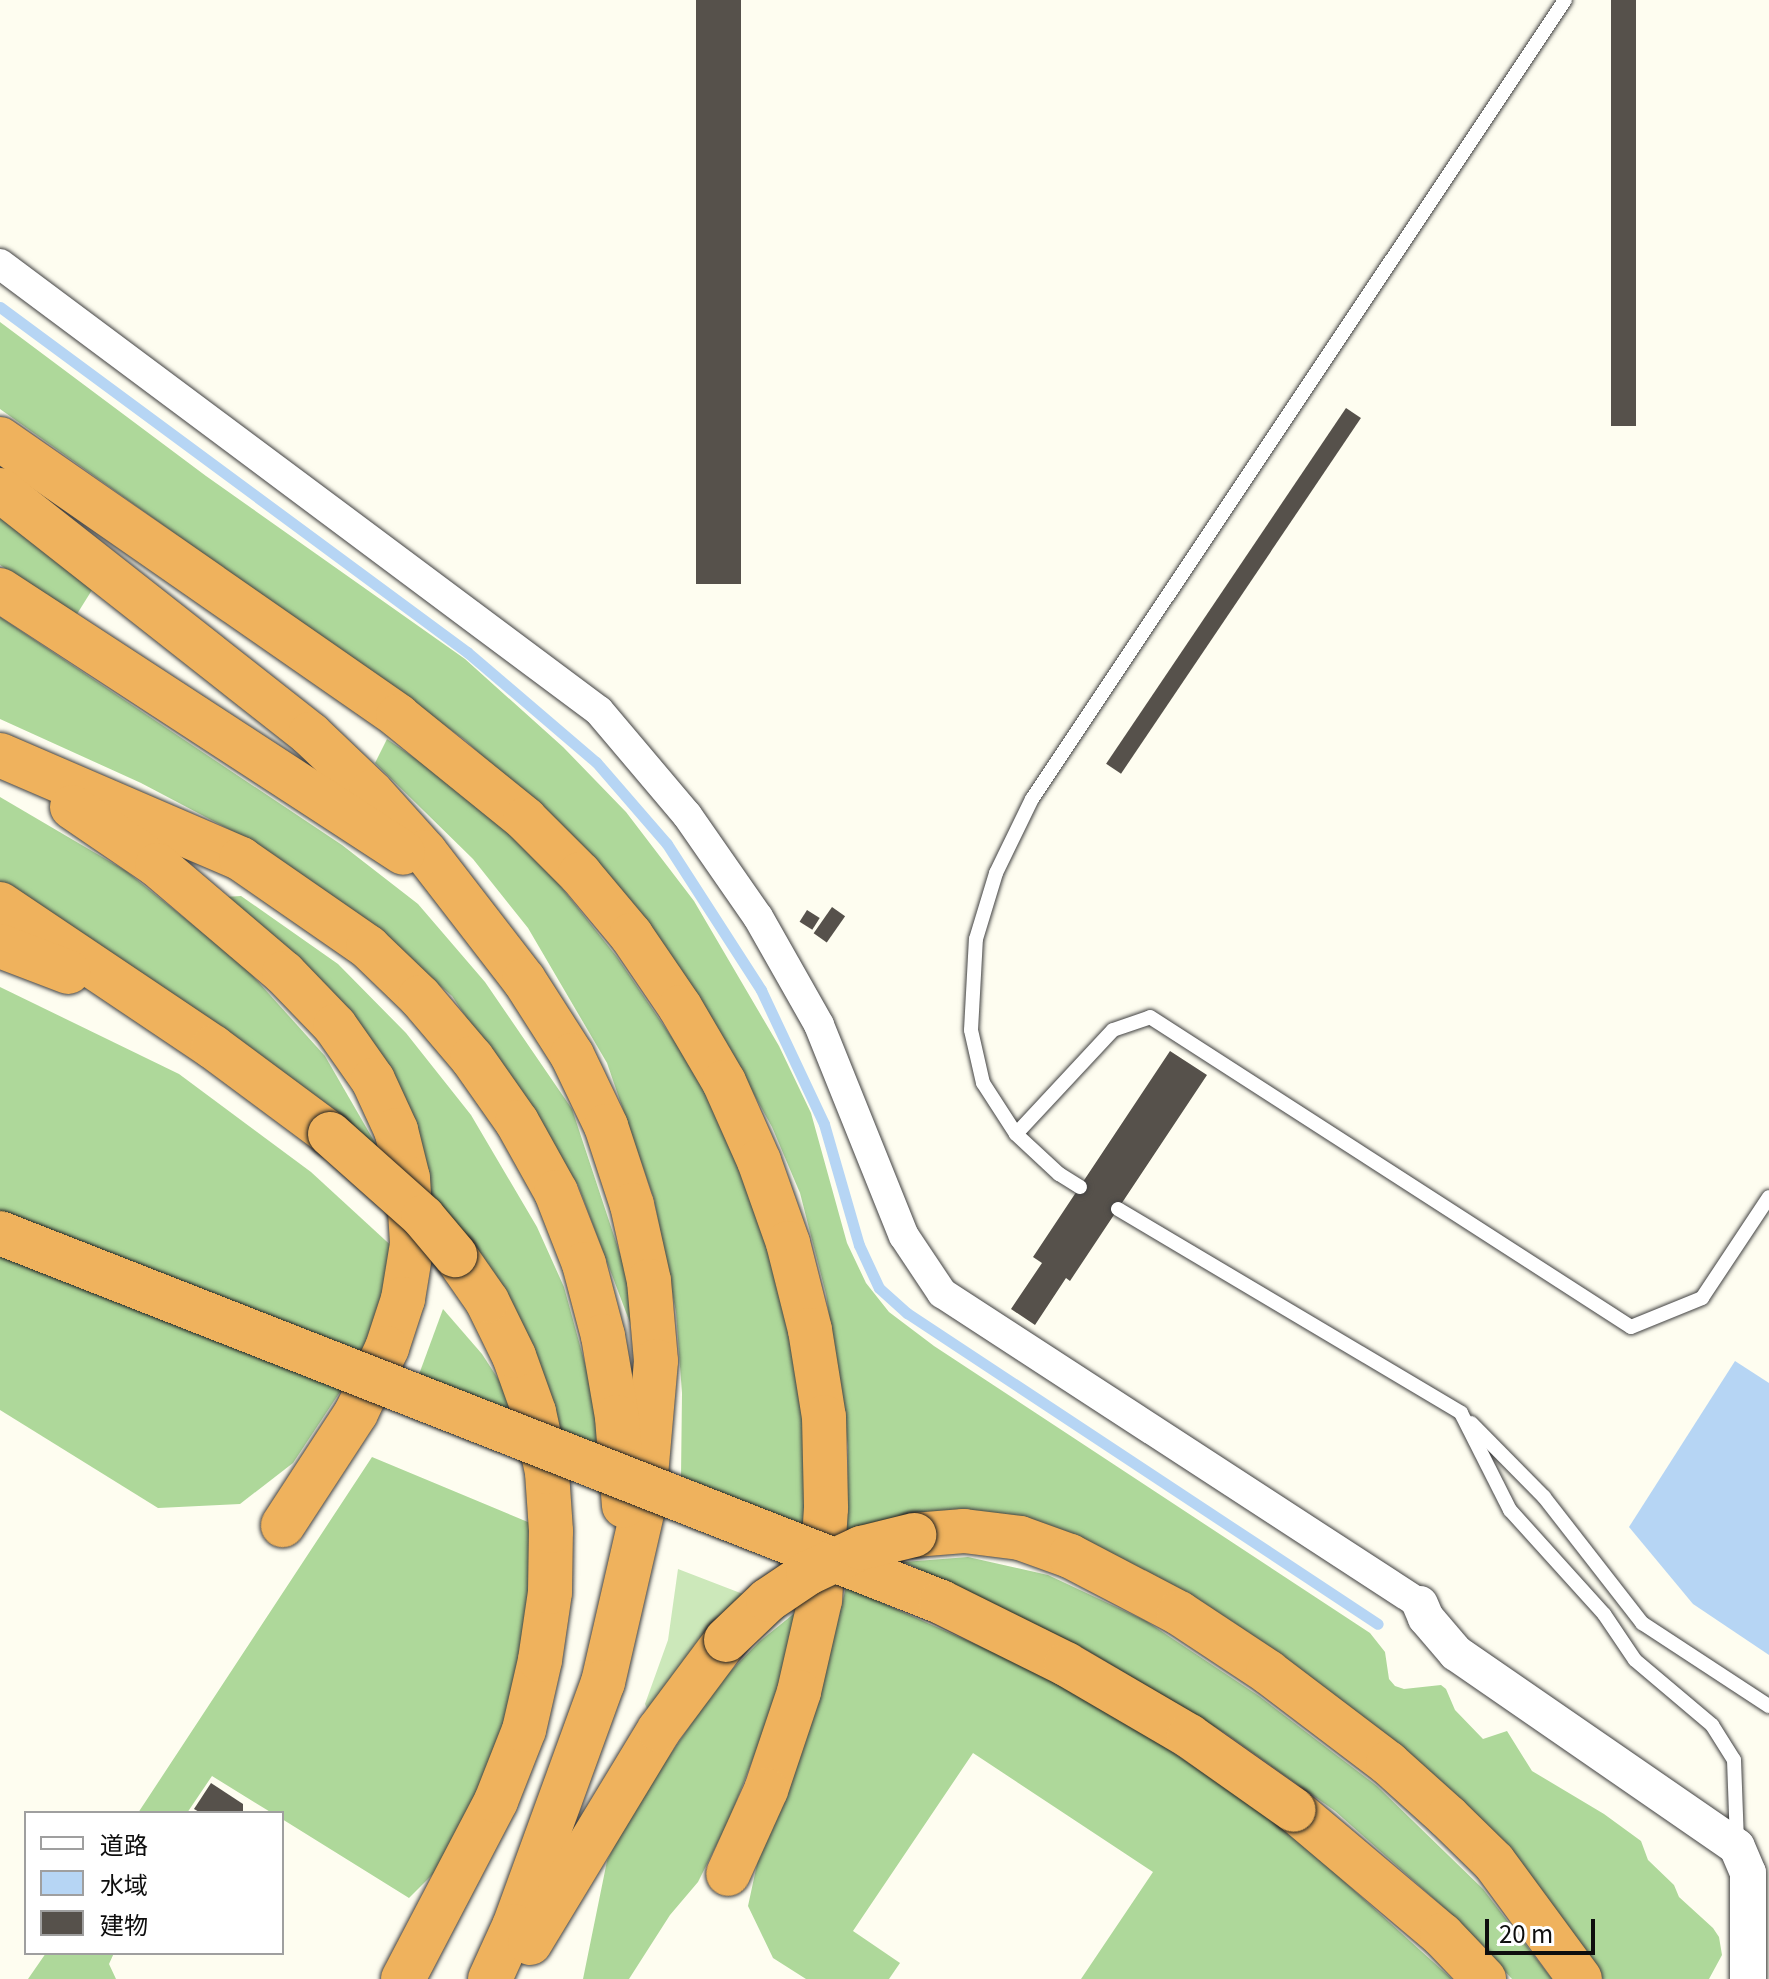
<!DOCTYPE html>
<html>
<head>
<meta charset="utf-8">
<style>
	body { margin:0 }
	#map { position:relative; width:1769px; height:1979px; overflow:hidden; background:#fefdf0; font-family:Georgia,"Noto Sans JP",serif }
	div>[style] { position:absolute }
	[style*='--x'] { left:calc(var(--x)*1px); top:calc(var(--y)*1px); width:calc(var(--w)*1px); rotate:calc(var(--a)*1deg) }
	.green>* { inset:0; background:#cce8ba }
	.forest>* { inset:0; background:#aed89a }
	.water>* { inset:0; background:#b6d5f4 }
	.stream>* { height:11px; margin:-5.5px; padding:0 5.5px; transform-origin:5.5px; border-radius:5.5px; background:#b6d5f4 }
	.building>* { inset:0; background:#56514b; transform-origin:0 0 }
	.roads { filter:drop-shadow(0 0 2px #414141) drop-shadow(0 0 2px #414141) }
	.service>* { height:14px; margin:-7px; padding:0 7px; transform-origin:7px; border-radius:7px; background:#fff }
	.minor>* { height:30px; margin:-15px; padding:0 15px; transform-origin:15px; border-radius:15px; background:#fff }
	.tertiary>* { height:36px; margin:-18px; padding:0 18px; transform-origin:18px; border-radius:18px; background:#fff }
	.motorway>* { height:44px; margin:-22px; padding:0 22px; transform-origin:22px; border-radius:22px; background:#efb25d }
	.bridges { filter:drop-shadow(0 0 2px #1f1f1f) drop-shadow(0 0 2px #1f1f1f) }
	.motorway-bridge>* { height:44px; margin:-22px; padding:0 22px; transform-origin:22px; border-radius:22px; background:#efb25d }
	span { translate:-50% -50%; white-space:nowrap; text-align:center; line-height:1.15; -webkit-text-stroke:8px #fff; paint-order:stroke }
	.legend { position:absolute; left:24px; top:1811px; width:260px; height:144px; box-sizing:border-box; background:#fff; border:2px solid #9f9f9f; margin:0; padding:10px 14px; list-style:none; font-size:24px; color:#0e0e0e }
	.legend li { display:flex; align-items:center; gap:16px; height:40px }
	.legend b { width:40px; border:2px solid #9f9f9f }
	.scale { position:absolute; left:1485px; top:1919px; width:110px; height:36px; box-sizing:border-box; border:4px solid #0e0e0e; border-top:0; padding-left:10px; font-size:24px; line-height:28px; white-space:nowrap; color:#0e0e0e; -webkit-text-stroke:6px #fff; paint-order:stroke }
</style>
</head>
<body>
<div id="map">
	<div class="green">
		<i style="clip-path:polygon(678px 1569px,756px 1599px,649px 1713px,645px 1704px,668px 1640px)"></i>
	</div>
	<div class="forest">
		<i style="clip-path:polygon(0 322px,206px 476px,465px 659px,563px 747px,626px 812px,694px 901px,779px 1046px,811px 1113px,847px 1243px,866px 1283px,889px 1312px,934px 1346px,1370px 1633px,1385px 1652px,1389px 1679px,1395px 1686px,1404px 1689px,1441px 1685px,1446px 1689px,1455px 1710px,1483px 1739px,1507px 1731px,1532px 1771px,1604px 1814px,1641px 1841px,1648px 1860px,1674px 1885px,1679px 1897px,1713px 1928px,1719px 1937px,1722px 1955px,1709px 1979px,1603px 1979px,1538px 1890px,1127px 1563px,847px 1532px,848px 1446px,826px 1294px,800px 1193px,772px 1127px,731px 1053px,583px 850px,465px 740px,0 409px)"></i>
		<i style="clip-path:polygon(0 518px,92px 590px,77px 614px,0 565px)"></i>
		<i style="clip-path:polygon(0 617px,342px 845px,418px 904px,485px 982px,572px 1109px,626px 1272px,635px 1336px,578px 1185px,452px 996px,380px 934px,253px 842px,141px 783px,0 719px)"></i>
		<i style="clip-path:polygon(387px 739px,477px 801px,546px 868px,617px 957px,694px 1070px,740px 1167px,776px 1268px,804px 1401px,806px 1527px,681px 1476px,682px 1393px,676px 1312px,654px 1199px,607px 1063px,528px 928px,473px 859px,375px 763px)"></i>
		<i style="clip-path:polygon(0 797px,126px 871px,243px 965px,325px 1056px,385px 1160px,0 890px)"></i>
		<i style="clip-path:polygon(241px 896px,338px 964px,406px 1033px,471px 1115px,537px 1227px,564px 1287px,612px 1462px,567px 1448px,555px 1413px,480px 1265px,224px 897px)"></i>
		<i style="clip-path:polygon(0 987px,179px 1074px,311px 1172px,397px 1251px,381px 1318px,344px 1386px,293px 1463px,240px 1504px,158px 1508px,0 1410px)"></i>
		<i style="clip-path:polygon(443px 1309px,482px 1354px,513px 1402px,518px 1427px,414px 1388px)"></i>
		<i style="clip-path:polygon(372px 1457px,535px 1525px,536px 1614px,512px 1730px,467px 1840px,409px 1898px,282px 1819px,282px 1813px,272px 1813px,212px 1776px,187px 1813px,138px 1813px)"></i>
		<i style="clip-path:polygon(968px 1557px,1048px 1575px,1146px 1621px,1259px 1696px,1377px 1786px,1483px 1889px,1552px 1979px,1512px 1979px,1459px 1921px,1335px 1811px,1225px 1733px,1083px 1648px,904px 1562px)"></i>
		<i style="clip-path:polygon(846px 1587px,1025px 1666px,1138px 1729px,1284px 1827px,1452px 1979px,1081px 1979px,1153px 1872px,973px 1753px,853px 1931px,900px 1963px,889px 1979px,806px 1979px,773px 1958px,748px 1906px,759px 1855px,790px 1787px,818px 1701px)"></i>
		<i style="clip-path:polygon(796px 1612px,774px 1705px,729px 1820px,698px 1882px,670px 1915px,629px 1979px,583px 1979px,607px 1861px,632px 1810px,720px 1682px,759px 1642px)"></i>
		<i style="clip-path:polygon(46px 1953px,114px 1953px,109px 1964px,116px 1979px,28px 1979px)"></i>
	</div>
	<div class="water">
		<i style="clip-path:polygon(1735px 1361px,1769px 1383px,1769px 1655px,1693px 1604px,1629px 1527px)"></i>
	</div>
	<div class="stream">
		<i style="--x:0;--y:307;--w:581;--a:36.46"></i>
		<i style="--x:467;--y:652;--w:170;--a:40.5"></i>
		<i style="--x:596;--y:762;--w:108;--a:49.1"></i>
		<i style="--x:667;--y:844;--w:174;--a:57.2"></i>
		<i style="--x:761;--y:990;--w:148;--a:64.8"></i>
		<i style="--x:824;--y:1124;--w:126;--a:73.9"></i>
		<i style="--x:859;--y:1245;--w:47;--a:65.1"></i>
		<i style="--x:879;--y:1288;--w:38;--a:42"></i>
		<i style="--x:907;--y:1313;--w:564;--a:33.44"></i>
	</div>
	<div class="building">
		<i style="left:696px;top:0;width:45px;height:584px"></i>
		<i style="left:1611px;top:0;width:25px;height:426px"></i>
		<i style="left:1346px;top:408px;width:18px;height:429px;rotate:34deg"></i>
		<i style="left:832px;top:907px;width:16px;height:32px;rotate:35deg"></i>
		<i style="left:807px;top:910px;width:15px;height:14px;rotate:32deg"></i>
		<i style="clip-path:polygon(1170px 1051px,1207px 1075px,1070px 1281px,1066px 1278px,1035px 1325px,1011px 1309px,1042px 1263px,1033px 1257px)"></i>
		<i style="clip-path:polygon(211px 1783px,243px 1804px,243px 1813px,201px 1813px,194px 1809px)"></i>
	</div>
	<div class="roads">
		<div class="service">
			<i style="--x:1016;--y:1134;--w:142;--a:-47"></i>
			<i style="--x:1113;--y:1030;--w:39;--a:-19"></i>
			<i style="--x:1150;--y:1017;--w:572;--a:32.8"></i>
			<i style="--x:1631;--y:1327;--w:77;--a:-22.2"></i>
			<i style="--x:1702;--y:1298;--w:121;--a:-56.4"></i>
			<i style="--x:1080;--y:1187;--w:25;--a:-148"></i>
			<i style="--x:1059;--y:1174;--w:59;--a:-137.1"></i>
			<i style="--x:1016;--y:1134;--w:61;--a:-122.9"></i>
			<i style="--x:983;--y:1083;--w:54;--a:-102.8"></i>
			<i style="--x:971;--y:1030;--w:91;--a:-86.9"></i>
			<i style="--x:976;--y:939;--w:69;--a:-73.1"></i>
			<i style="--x:996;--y:873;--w:82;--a:-64.1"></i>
			<i style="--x:1032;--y:799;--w:960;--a:-56.29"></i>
			<i style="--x:1118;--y:1209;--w:399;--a:30.7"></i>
			<i style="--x:1461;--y:1413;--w:109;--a:63.2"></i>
			<i style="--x:1510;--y:1510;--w:140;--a:47.9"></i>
			<i style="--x:1604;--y:1614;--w:55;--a:56"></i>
			<i style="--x:1635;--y:1660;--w:101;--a:40.2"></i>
			<i style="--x:1712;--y:1725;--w:41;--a:57.8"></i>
			<i style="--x:1734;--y:1760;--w:82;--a:87.9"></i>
			<i style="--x:1471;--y:1423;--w:104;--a:45.4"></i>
			<i style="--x:1544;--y:1497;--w:160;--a:52.1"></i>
			<i style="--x:1642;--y:1623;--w:152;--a:33.2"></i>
		</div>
		<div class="minor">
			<i style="--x:0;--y:264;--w:747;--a:36.73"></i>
			<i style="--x:599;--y:711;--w:136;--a:49.8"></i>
			<i style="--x:687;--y:815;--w:124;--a:55.2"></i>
			<i style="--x:758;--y:917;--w:124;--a:60.5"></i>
			<i style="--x:819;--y:1025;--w:227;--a:68.1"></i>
			<i style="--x:904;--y:1236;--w:69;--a:56.3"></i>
			<i style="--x:942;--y:1293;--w:570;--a:33.05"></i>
		</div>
		<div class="tertiary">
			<i style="--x:1420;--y:1604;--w:15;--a:67"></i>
			<i style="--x:1426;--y:1618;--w:46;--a:49.4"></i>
			<i style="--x:1456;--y:1653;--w:341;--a:34.6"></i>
			<i style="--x:1737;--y:1847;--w:28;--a:67"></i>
			<i style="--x:1748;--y:1873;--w:106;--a:90"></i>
		</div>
		<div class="motorway">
			<i style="--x:0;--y:439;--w:485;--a:34.8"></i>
			<i style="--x:398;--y:716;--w:164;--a:39"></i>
			<i style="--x:525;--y:819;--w:78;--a:45"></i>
			<i style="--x:580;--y:874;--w:80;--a:50.1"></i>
			<i style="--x:631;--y:935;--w:87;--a:55.8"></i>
			<i style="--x:680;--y:1007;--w:87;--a:59.6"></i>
			<i style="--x:724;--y:1082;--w:86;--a:66.1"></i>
			<i style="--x:759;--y:1161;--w:87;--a:70.5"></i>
			<i style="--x:788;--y:1243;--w:90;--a:75.8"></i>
			<i style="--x:810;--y:1330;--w:88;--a:80.9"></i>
			<i style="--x:824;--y:1417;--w:91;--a:88.7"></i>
			<i style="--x:826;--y:1508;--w:92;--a:93.7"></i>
			<i style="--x:820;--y:1600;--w:94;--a:102.9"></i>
			<i style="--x:799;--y:1692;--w:103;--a:108.6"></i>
			<i style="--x:766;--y:1790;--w:92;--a:114.3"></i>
			<i style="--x:0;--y:490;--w:395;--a:38.2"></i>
			<i style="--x:310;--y:734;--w:84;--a:43.6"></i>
			<i style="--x:371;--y:792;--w:81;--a:48"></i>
			<i style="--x:425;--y:852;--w:162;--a:52.3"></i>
			<i style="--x:524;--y:980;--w:89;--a:57.4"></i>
			<i style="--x:572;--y:1055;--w:79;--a:64.4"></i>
			<i style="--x:606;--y:1126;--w:83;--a:71.8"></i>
			<i style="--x:632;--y:1205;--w:78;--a:77.4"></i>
			<i style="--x:649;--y:1281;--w:80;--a:85"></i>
			<i style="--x:656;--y:1361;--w:149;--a:95"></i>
			<i style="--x:643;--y:1509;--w:178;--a:103"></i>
			<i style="--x:603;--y:1682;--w:260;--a:110"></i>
			<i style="--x:514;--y:1926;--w:58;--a:114.4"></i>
			<i style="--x:0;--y:590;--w:481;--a:33.1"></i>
			<i style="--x:0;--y:755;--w:262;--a:23.3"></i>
			<i style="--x:241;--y:859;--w:155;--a:34.7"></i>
			<i style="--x:368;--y:947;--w:72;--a:43.9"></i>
			<i style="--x:420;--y:997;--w:80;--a:49.6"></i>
			<i style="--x:472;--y:1058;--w:78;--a:54.9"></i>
			<i style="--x:517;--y:1122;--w:80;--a:60.9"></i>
			<i style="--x:556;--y:1192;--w:77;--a:68.7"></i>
			<i style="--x:584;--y:1264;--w:74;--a:75.2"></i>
			<i style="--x:603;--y:1336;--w:82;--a:80.2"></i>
			<i style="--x:617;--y:1417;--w:89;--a:85.5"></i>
			<i style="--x:72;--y:807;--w:103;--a:34.3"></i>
			<i style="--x:157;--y:865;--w:167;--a:40.4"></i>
			<i style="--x:284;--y:973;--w:74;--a:46.1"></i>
			<i style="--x:335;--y:1026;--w:66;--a:54.9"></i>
			<i style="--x:373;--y:1080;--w:55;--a:65.3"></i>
			<i style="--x:396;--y:1130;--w:49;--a:76"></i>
			<i style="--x:408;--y:1178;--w:66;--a:86.5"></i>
			<i style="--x:412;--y:1244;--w:56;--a:99.3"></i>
			<i style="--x:403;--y:1299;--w:52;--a:108.1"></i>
			<i style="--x:387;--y:1348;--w:72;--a:115.5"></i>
			<i style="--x:356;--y:1413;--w:134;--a:123.1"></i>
			<i style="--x:0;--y:904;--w:257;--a:33.9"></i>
			<i style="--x:213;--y:1047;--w:146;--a:36.6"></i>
			<i style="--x:0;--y:946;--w:73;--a:20.9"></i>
			<i style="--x:914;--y:1535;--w:50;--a:-4.6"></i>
			<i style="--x:964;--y:1531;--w:56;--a:7.1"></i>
			<i style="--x:1020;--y:1538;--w:53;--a:19.8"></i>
			<i style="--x:1070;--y:1556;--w:123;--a:27.6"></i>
			<i style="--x:1179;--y:1613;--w:107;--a:33.5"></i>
			<i style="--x:1268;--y:1672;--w:151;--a:37.2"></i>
			<i style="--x:1388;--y:1763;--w:81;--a:42"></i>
			<i style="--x:1448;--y:1817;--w:64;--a:44.4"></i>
			<i style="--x:1494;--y:1862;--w:145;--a:53.7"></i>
			<i style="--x:1294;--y:1810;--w:194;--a:40.2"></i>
			<i style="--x:1442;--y:1935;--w:61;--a:46.3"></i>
			<i style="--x:530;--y:1943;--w:249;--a:-58.8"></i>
			<i style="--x:659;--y:1730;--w:112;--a:-53.3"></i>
			<i style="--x:403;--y:1979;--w:201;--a:-62.4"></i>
			<i style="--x:496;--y:1801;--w:76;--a:-68.5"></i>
			<i style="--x:524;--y:1730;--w:72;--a:-77.1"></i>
			<i style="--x:540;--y:1660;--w:69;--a:-81.6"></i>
			<i style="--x:550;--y:1592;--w:61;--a:-89.1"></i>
			<i style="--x:551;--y:1531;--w:59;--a:-93.9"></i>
			<i style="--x:547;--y:1472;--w:61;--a:-102.2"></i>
			<i style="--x:534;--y:1412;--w:59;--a:-109.7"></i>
			<i style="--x:514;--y:1356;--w:61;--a:-116.1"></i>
			<i style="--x:487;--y:1301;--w:56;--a:-124.8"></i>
		</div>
	</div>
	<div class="bridges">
		<div class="motorway-bridge">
			<i style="--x:330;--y:1134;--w:125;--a:41.7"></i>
			<i style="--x:423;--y:1217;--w:50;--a:49.9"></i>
			<i style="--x:0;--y:1233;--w:1011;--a:21.41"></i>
			<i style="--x:941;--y:1602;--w:140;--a:26.4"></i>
			<i style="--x:1066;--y:1664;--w:143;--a:30.3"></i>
			<i style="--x:1189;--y:1736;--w:128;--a:35.2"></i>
			<i style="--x:726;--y:1640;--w:58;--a:-43.6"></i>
			<i style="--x:768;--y:1600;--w:48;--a:-34"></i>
			<i style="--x:808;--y:1573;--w:59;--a:-25.3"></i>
			<i style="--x:861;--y:1548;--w:55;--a:-13.8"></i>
		</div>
	</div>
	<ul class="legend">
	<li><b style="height:10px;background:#fff"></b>道路</li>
	<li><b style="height:22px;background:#b6d5f4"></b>水域</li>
	<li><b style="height:22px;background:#56514b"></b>建物</li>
	</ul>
	<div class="scale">20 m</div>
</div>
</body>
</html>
